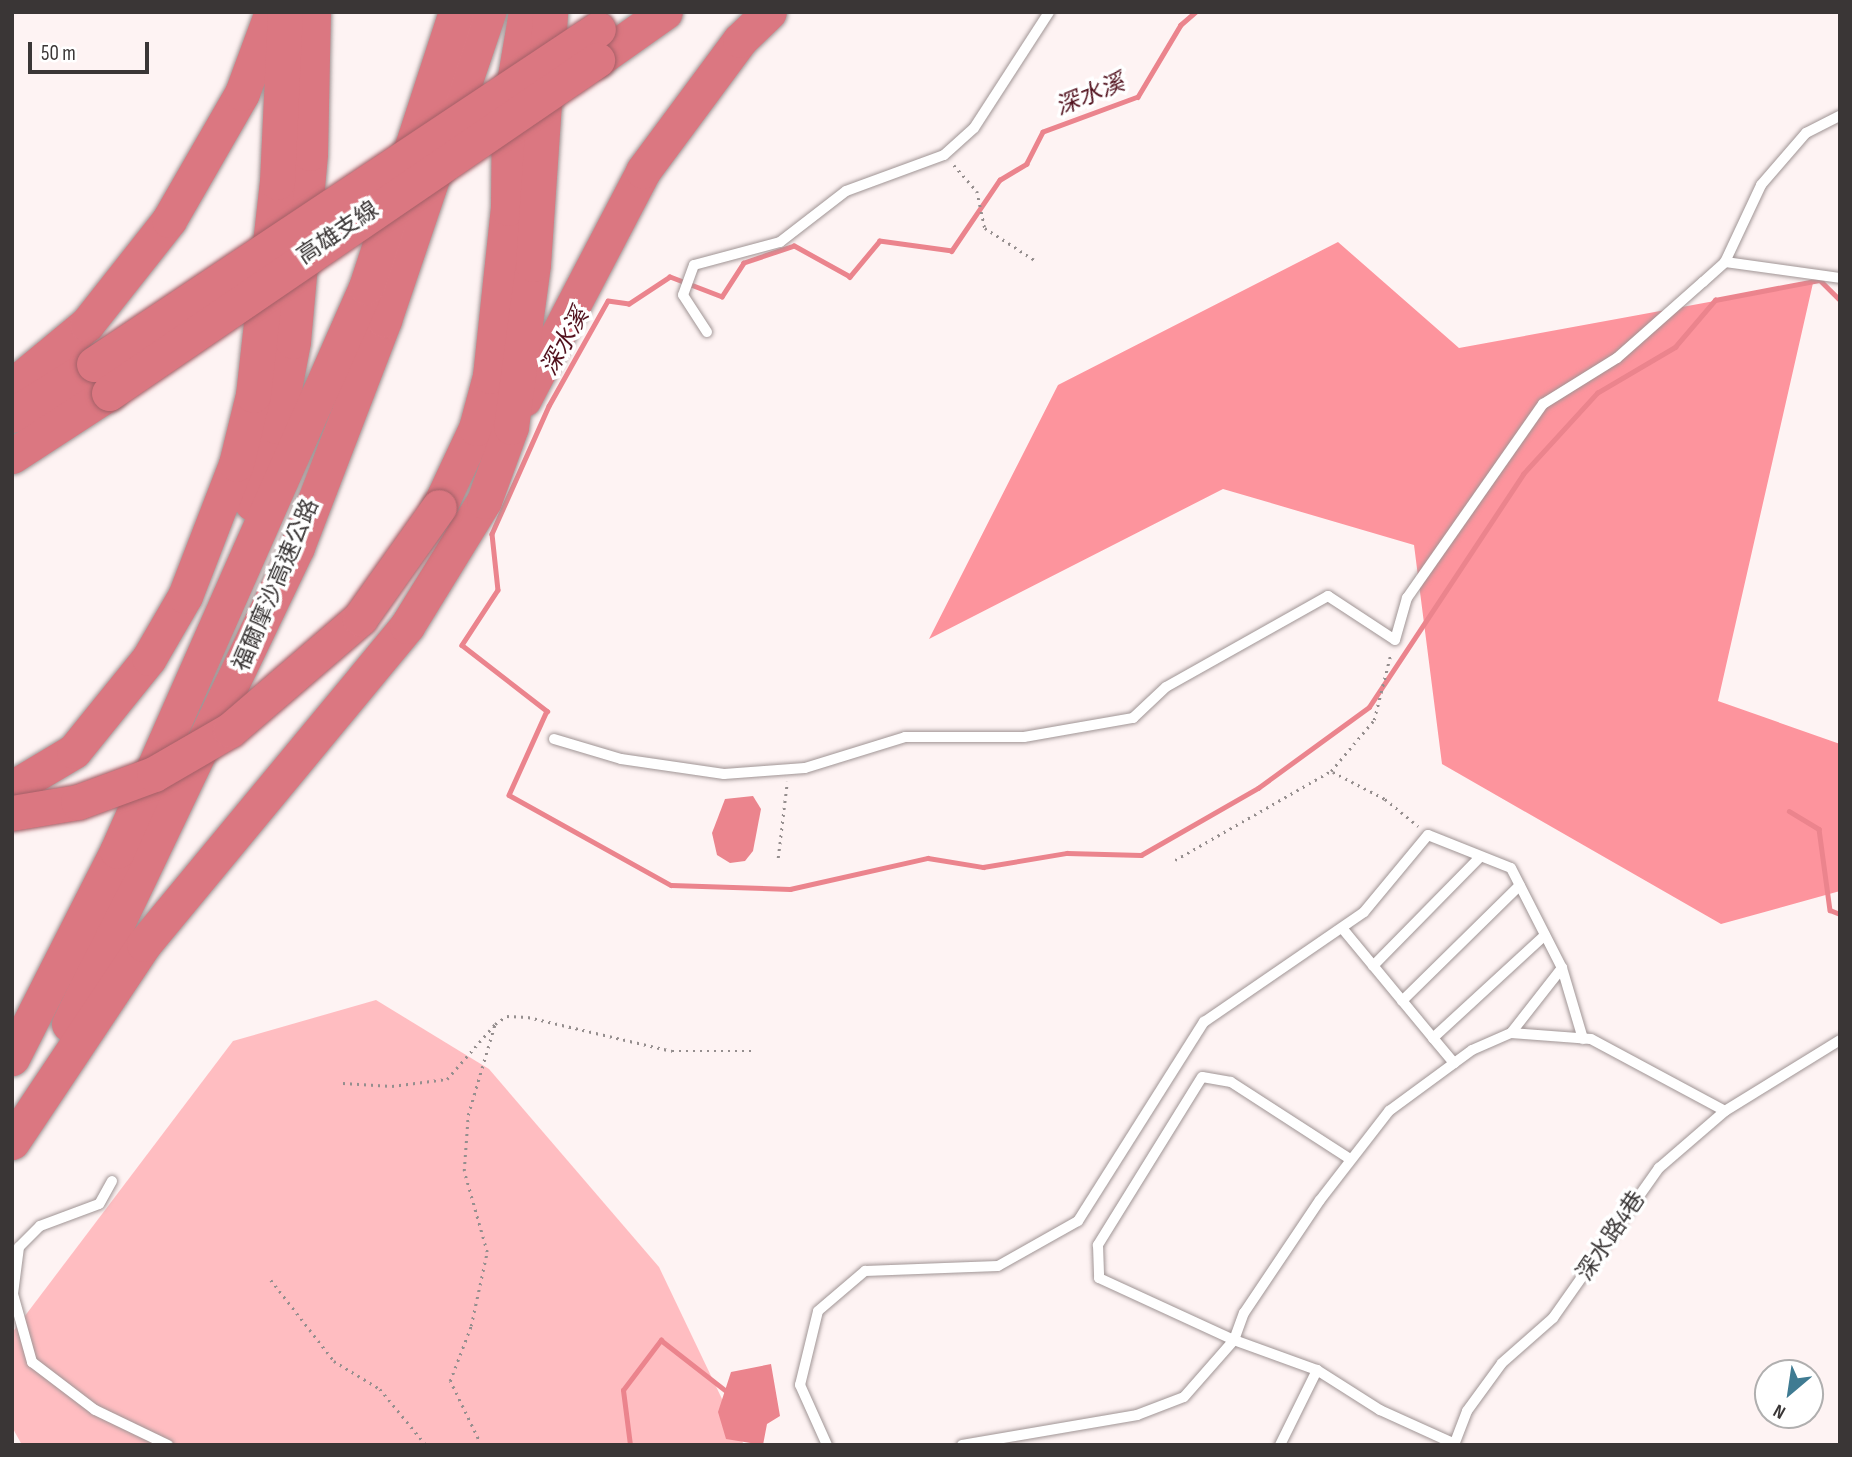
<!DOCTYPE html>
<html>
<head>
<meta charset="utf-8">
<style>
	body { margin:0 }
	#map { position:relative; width:1852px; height:1457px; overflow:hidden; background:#fef3f3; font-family:"Sofia Sans Condensed","Noto Sans TC",sans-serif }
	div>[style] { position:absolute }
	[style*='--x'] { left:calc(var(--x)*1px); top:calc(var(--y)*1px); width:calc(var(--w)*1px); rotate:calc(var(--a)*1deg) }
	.green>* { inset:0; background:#ffbdc1 }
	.forest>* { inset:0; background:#fd949d }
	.water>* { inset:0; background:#eb848d }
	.stream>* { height:4.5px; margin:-2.25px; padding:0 2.25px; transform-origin:2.25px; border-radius:2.25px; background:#eb848d }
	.path>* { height:2.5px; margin-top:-1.25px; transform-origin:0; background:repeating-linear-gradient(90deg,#958e8e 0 2px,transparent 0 7px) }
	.roads { filter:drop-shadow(0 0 2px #a09595) drop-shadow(0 0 2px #a09595) }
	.service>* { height:10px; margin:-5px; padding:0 5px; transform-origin:5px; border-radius:5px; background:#fff }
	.motorway>* { height:35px; margin:-17.5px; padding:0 17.5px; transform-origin:17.5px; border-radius:17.5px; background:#db7781 }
	.bridges { filter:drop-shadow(0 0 2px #a36067) drop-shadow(0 0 2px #a36067) }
	.motorway-bridge>* { height:35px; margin:-17.5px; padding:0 17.5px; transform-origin:17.5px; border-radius:17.5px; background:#db7781 }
	span { translate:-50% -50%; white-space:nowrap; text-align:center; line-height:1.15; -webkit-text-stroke:7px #fff; paint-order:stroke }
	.street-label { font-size:23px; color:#3a3636 }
	.water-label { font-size:24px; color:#51111d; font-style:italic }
	.frame { position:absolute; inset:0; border:14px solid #3a3636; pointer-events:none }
	.north { position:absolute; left:1754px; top:1359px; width:70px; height:70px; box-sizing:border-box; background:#fff; border:2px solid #b0afaf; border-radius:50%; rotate:209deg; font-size:19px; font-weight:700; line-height:28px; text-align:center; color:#3a3636 }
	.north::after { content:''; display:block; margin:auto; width:24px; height:32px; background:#3f7b92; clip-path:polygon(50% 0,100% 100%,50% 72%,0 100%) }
	.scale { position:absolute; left:28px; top:42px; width:121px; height:32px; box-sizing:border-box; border:4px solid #3a3636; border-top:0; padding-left:9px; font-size:21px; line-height:24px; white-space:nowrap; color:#3a3636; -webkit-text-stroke:5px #fff; paint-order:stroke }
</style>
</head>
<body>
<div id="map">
	<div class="green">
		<i style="clip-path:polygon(376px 1000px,489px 1069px,659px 1267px,744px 1445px,22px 1445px,12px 1427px,12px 1333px,233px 1041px)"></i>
	</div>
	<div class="forest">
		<i style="clip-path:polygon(1338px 242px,1459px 348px,1813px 283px,1718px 701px,1840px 744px,1840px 891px,1721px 924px,1442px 764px,1414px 545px,1223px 489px,929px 639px,1058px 385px)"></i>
	</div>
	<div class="water">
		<i style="clip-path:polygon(753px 796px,761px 809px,753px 851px,745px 861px,730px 863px,717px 855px,712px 833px,725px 799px)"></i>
		<i style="clip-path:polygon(771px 1364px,780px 1416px,767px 1424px,763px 1445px,726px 1439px,718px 1412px,731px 1372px)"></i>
	</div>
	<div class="stream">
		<i style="--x:1196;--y:12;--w:20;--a:139"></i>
		<i style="--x:1181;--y:25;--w:84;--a:120.8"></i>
		<i style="--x:1138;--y:97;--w:101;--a:159.8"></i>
		<i style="--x:1043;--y:132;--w:36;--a:117"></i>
		<i style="--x:1027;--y:164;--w:31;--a:149"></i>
		<i style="--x:1000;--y:180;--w:86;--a:124.1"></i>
		<i style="--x:952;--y:251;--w:73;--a:-172.1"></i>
		<i style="--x:880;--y:241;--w:47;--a:129.8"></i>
		<i style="--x:850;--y:277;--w:64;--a:-151"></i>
		<i style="--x:794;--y:246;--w:53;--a:161.2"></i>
		<i style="--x:744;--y:263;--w:40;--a:122.9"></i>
		<i style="--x:722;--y:297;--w:56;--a:-159"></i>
		<i style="--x:670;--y:277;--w:49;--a:146.6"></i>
		<i style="--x:629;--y:304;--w:21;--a:-172"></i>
		<i style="--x:608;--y:301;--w:120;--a:119.3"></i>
		<i style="--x:549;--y:406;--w:140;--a:114"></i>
		<i style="--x:492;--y:534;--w:56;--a:83.9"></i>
		<i style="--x:498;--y:590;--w:66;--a:123.2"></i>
		<i style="--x:462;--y:645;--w:108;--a:37.8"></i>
		<i style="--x:547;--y:711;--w:92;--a:114.3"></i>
		<i style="--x:509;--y:795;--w:185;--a:29.1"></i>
		<i style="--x:671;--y:885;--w:119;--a:1.9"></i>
		<i style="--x:790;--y:889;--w:141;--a:-12.7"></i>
		<i style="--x:928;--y:858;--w:56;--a:9.3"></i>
		<i style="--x:983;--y:867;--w:85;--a:-9.5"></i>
		<i style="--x:1067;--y:853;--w:74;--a:1.5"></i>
		<i style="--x:1141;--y:855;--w:135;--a:-29.8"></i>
		<i style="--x:1258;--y:788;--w:137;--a:-36.1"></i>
		<i style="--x:1369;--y:707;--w:279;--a:-56.5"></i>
		<i style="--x:1523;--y:474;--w:110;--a:-47.6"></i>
		<i style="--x:1597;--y:393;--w:91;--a:-30.5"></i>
		<i style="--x:1675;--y:347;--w:62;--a:-49.6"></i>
		<i style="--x:1715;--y:300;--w:107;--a:-10.8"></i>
		<i style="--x:1820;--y:280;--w:28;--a:45"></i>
		<i style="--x:1789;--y:811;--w:35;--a:31"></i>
		<i style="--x:1819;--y:829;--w:82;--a:82.3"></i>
		<i style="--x:1830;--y:910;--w:11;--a:22"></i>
		<i style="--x:630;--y:1445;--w:55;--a:-97.3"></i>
		<i style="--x:623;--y:1390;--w:63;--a:-52.8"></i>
		<i style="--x:661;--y:1340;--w:81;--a:38"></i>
	</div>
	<div class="path">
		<i style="--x:954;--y:165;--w:35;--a:49"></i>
		<i style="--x:977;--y:191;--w:38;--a:78"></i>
		<i style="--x:985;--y:228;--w:61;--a:32.9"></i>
		<i style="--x:1333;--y:772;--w:59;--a:27.4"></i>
		<i style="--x:1385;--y:799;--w:43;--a:39.3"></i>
		<i style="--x:778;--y:858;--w:77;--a:-83.2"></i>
		<i style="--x:1175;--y:860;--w:180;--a:-29.7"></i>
		<i style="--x:1331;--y:771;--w:67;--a:-49.9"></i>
		<i style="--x:1374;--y:720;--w:69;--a:-75.8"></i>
		<i style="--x:343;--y:1083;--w:49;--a:3.5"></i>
		<i style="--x:392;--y:1086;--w:55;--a:-7.3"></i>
		<i style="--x:447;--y:1079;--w:73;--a:-48.9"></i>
		<i style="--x:271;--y:1280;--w:103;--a:52.1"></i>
		<i style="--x:334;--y:1361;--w:54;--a:31.3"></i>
		<i style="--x:380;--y:1389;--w:72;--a:50.6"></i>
		<i style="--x:481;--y:1445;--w:71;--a:-115.8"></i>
		<i style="--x:450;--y:1381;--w:59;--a:-69.1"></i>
		<i style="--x:471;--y:1326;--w:76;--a:-77.8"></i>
		<i style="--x:487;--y:1252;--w:84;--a:-105.9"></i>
		<i style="--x:464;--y:1171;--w:56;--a:-85.9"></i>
		<i style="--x:468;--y:1115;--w:95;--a:-73.5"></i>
		<i style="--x:495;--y:1024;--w:14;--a:-34"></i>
		<i style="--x:507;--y:1016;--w:21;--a:3"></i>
		<i style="--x:528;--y:1017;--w:148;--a:13.3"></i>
		<i style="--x:672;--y:1051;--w:82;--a:0"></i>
	</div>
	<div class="roads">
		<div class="service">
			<i style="--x:1725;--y:262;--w:116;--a:7.9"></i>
			<i style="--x:707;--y:332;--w:44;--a:-123"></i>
			<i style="--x:683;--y:295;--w:32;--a:-70"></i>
			<i style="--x:694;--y:265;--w:89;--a:-15"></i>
			<i style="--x:780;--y:242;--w:83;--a:-37.7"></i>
			<i style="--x:846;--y:191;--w:104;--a:-20.2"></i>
			<i style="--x:944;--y:155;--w:40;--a:-42"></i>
			<i style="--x:974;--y:128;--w:138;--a:-57.1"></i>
			<i style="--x:554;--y:739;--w:70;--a:16.6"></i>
			<i style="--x:621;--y:759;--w:104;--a:8.3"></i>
			<i style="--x:724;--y:774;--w:81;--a:-4.2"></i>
			<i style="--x:805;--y:768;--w:105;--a:-17.2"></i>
			<i style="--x:905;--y:737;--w:119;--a:0"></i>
			<i style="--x:1024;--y:737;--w:111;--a:-9.9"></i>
			<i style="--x:1133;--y:718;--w:45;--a:-43.2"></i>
			<i style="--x:1166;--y:687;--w:186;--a:-29.3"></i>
			<i style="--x:1328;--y:596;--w:80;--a:33.3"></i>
			<i style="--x:1395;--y:640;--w:44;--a:-74.1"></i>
			<i style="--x:1407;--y:598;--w:237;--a:-55"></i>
			<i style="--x:1543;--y:404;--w:87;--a:-31.9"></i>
			<i style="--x:1617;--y:358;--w:115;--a:-41.5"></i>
			<i style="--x:1703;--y:282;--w:30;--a:-42"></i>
			<i style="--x:1725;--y:262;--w:85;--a:-64.9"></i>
			<i style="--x:1761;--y:185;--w:69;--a:-49.1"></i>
			<i style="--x:1806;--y:133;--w:38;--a:-27"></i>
			<i style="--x:1342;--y:928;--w:143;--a:50.4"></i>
			<i style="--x:1433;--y:1038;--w:152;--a:-42.6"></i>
			<i style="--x:1373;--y:966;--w:151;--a:-45.5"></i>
			<i style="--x:1402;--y:1001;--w:165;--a:-44.5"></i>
			<i style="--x:1511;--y:1033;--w:83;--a:-51.9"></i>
			<i style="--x:1433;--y:1038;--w:33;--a:50"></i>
			<i style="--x:1350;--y:1159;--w:142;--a:-147.1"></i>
			<i style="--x:1231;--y:1082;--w:29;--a:-170"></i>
			<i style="--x:1202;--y:1077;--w:198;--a:121.8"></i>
			<i style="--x:1098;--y:1245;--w:33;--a:88"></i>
			<i style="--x:1099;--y:1278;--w:149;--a:24.7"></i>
			<i style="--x:1234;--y:1340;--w:29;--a:-70"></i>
			<i style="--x:1244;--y:1313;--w:136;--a:-56.1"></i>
			<i style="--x:1320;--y:1200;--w:113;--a:-52.2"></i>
			<i style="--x:1389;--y:1111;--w:103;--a:-36.3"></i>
			<i style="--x:1472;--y:1050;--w:43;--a:-23.6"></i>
			<i style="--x:1511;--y:1033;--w:80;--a:4.3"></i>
			<i style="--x:1591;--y:1039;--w:152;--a:28.2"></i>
			<i style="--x:112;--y:1181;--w:26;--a:119"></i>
			<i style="--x:99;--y:1204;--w:63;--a:159.6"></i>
			<i style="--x:40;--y:1226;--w:30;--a:135"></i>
			<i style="--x:19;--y:1247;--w:47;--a:97.3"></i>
			<i style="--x:13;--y:1294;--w:71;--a:74.4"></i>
			<i style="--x:32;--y:1362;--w:79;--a:37.3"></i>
			<i style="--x:95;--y:1410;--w:81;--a:25.6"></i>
			<i style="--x:827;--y:1445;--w:66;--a:-114.2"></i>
			<i style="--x:800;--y:1385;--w:76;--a:-76.3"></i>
			<i style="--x:818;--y:1311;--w:62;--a:-40.4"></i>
			<i style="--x:865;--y:1271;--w:133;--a:-2.2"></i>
			<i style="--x:998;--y:1266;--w:92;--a:-29.4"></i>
			<i style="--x:1078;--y:1221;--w:236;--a:-57.7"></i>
			<i style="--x:1204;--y:1022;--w:194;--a:-34.5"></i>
			<i style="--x:1364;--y:912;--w:100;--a:-50.3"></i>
			<i style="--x:1428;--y:835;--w:89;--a:21.7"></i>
			<i style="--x:1511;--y:868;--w:112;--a:63"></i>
			<i style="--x:1562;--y:968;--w:74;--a:73.5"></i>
			<i style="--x:962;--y:1445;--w:178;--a:-9.7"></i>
			<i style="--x:1137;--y:1415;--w:50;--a:-21"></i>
			<i style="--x:1184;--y:1397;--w:76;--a:-48.7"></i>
			<i style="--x:1234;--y:1340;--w:88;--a:19.9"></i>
			<i style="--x:1317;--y:1370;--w:75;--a:32.4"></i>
			<i style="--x:1380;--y:1410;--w:82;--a:24.4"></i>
			<i style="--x:1280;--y:1445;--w:84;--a:-63.7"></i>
			<i style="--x:1454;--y:1445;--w:36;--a:-69"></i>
			<i style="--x:1467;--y:1411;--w:59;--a:-53.9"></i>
			<i style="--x:1502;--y:1363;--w:68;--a:-41.4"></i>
			<i style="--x:1553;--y:1318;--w:184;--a:-54.8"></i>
			<i style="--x:1659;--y:1168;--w:87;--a:-40.8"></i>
			<i style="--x:1725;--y:1111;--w:135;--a:-31.7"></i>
		</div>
		<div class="motorway">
			<i style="--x:597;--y:60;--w:83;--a:-35.2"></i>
			<i style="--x:12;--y:386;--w:97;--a:-39.6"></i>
			<i style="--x:87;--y:324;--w:132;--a:-51.7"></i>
			<i style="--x:169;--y:220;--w:146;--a:-60.1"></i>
			<i style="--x:242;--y:93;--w:86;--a:-69.7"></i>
			<i style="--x:524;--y:399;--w:257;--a:-62.4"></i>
			<i style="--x:643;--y:171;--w:163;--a:-53.5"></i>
			<i style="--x:740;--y:40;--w:40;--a:-44"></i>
			<i style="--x:12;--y:415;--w:97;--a:-31.9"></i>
			<i style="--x:12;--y:456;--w:116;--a:-33"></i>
			<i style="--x:252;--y:503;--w:81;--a:-72"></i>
			<i style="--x:277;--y:426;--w:86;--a:-79.3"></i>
			<i style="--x:293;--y:341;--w:189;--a:-84.8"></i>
			<i style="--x:310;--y:153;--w:141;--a:-88.8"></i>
			<i style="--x:439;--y:507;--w:87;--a:-64.9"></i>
			<i style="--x:476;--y:428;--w:54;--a:-74.9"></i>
			<i style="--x:490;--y:376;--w:169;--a:-83.9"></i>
			<i style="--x:508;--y:208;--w:96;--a:-89.4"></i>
			<i style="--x:509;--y:112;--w:101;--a:-80.4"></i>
			<i style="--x:12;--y:788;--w:72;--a:-30.8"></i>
			<i style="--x:74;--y:751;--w:119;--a:-51.1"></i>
			<i style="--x:149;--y:658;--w:72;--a:-59.9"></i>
			<i style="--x:185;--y:596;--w:142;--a:-68.9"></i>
			<i style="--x:236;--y:464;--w:71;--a:-76.2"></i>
			<i style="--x:253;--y:395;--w:214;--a:-83.6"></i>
			<i style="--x:277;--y:182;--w:170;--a:-87.3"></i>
			<i style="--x:69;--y:1024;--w:529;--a:-64.45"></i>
			<i style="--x:297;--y:547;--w:243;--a:-69"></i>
			<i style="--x:384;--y:320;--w:325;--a:-71.3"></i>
			<i style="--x:12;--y:1058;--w:232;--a:-63.1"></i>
			<i style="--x:117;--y:851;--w:617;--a:-66.18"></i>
			<i style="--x:366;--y:287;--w:289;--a:-71.9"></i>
			<i style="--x:12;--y:1142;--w:238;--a:-56.3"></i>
			<i style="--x:144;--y:944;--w:413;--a:-50.4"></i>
			<i style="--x:407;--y:626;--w:147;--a:-58.4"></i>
			<i style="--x:484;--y:501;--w:79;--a:-70"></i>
			<i style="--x:511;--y:427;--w:164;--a:-82.3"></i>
			<i style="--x:533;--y:264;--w:253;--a:-86.1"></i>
		</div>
	</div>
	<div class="bridges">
		<div class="motorway-bridge">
			<i style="--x:94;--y:364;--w:605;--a:-33.61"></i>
			<i style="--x:109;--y:393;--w:591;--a:-34.31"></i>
			<i style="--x:12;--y:813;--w:67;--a:-9.5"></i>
			<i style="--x:78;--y:802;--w:81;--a:-20.2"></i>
			<i style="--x:154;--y:774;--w:88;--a:-30.1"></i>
			<i style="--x:230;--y:730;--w:172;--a:-40.7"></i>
			<i style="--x:360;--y:618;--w:136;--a:-54.6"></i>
		</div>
	</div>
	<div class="street-label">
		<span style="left:338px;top:233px;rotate:-34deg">高雄支線</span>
		<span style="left:276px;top:585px;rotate:-67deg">福爾摩沙高速公路</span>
		<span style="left:1611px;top:1236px;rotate:-56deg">深水路4巷</span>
	</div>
	<div class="water-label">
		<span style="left:1090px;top:95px;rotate:-22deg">深水溪</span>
		<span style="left:565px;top:342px;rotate:-61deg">深水溪</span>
	</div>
	<div class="frame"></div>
	<div class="north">N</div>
	<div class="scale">50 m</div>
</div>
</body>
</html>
